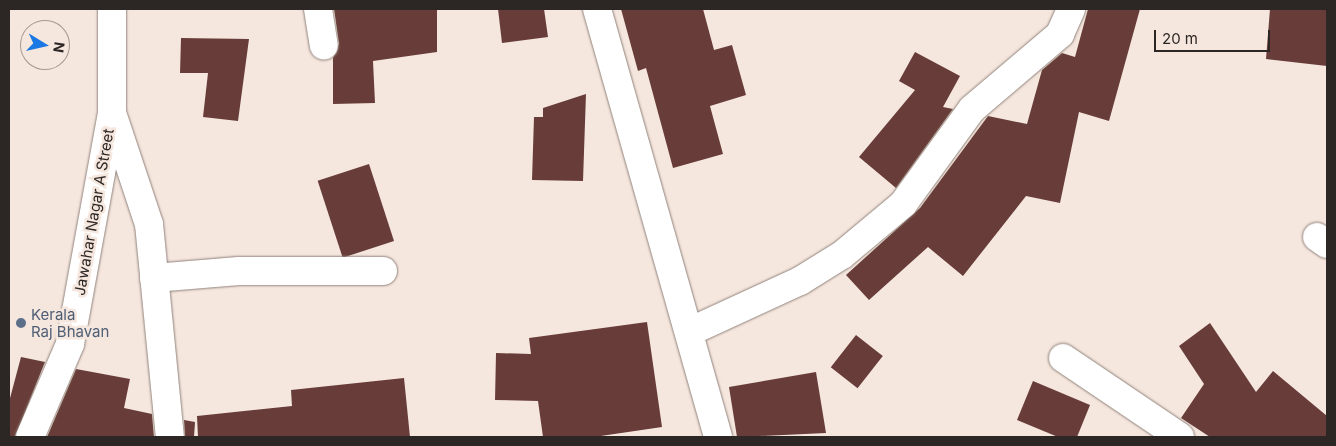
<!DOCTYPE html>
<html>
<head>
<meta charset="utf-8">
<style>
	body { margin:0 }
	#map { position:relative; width:1336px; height:446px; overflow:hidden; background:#f5e6de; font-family:Inter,sans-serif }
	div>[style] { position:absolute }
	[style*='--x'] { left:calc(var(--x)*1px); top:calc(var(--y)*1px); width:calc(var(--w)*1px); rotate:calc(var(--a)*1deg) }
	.building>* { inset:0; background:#683d39; transform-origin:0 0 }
	.roads { filter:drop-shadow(0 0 1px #90837b) drop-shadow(0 0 1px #90837b) }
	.minor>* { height:28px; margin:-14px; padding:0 14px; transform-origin:14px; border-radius:14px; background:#fff }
	.tertiary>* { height:28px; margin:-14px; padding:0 14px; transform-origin:14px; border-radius:14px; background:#fff }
	.dots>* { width:14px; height:14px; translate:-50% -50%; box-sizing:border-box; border:2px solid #f5e6de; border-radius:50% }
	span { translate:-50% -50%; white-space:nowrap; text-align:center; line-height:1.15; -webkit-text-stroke:5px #f5e6de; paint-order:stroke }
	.street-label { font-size:15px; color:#2c2724 }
	.service-label { font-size:15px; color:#4e5e75 }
	.left { translate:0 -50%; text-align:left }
	.frame { position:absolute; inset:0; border:10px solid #2c2724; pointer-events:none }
	.north { position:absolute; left:20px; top:20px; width:50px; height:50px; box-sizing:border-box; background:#f5e6de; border:1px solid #a59a94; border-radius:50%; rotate:99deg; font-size:14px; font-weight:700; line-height:20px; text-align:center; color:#2c2724 }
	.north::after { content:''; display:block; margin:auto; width:18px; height:22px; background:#1c78e2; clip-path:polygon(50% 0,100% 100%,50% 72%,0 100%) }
	.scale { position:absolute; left:1154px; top:30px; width:116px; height:22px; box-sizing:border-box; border:2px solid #2c2724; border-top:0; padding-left:6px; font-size:15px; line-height:18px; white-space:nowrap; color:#2c2724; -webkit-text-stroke:4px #f5e6de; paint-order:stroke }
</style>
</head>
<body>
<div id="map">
	<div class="building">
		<i style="clip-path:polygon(334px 9px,437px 9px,437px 52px,373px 61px,375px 103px,333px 104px,333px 58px,339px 44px)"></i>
		<i style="clip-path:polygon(498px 9px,544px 9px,548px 37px,502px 43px)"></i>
		<i style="clip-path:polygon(621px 9px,703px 9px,714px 50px,732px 45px,746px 95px,710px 106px,723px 154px,673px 168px,646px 68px,638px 71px)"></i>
		<i style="clip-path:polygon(1088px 9px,1140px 9px,1109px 121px,1079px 112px,1060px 203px,1026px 196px,963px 276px,928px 247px,869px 300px,846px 275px,920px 208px,988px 116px,1027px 124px,1042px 70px,1062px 53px,1075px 57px)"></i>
		<i style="clip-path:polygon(1270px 9px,1327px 9px,1327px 66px,1266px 59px)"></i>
		<i style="clip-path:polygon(181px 38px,249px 39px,238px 121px,203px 117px,208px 73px,180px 73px)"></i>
		<i style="clip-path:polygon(915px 52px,960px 76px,943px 107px,953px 109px,896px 188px,859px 157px,915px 90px,899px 81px)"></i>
		<i style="clip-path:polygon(586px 94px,583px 181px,532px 180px,534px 117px,543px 117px,543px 108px)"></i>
		<i style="left:369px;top:164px;width:81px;height:54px;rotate:72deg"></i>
		<i style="clip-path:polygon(647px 322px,662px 427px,594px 437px,543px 437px,538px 401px,495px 400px,496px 353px,531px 354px,529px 338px)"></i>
		<i style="clip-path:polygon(1210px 323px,1256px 392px,1273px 371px,1327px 416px,1327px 437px,1210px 437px,1181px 418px,1204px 384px,1179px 346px)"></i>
		<i style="left:856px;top:335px;width:34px;height:41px;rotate:38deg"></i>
		<i style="clip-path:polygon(21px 357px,45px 362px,15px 437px,9px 437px,9px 402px)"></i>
		<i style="clip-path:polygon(76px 369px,130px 379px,124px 408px,152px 414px,154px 437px,47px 437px)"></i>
		<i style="clip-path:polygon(816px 372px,826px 433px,737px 437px,729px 387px)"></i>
		<i style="clip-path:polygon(404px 378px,410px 437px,198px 437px,197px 416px,292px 406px,291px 390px)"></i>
		<i style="clip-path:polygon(1033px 381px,1090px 405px,1077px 437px,1058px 437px,1017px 420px)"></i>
		<i style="clip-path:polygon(184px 420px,195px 422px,194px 437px,185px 437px)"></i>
	</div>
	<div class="roads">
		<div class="minor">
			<i style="--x:318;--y:9;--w:37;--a:81"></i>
			<i style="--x:597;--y:9;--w:445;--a:74.2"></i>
			<i style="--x:112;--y:113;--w:117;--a:71.6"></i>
			<i style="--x:149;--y:224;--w:214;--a:84.4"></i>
			<i style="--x:1317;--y:237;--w:12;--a:35"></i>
			<i style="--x:154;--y:278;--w:85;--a:-4.7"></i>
			<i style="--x:239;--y:271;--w:144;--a:0"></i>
			<i style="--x:689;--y:332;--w:122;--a:-24.7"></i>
			<i style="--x:800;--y:281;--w:49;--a:-31.8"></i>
			<i style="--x:842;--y:255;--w:80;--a:-39.9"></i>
			<i style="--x:903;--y:204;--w:117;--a:-54"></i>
			<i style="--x:972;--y:109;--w:116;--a:-40.4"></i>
			<i style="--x:1060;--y:34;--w:27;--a:-66"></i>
			<i style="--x:1063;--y:358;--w:141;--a:34"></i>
		</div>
		<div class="tertiary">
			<i style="--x:30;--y:437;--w:101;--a:-66.7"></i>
			<i style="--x:70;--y:344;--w:235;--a:-79.7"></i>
			<i style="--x:112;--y:113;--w:104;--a:-90"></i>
		</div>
	</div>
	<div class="dots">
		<i style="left:21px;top:323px;background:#5c6f8a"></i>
	</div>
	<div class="street-label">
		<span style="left:94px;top:212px;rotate:-80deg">Jawahar Nagar A Street</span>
	</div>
	<div class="service-label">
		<span class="left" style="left:31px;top:323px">Kerala<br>Raj Bhavan</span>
	</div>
	<div class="frame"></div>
	<div class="north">N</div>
	<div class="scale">20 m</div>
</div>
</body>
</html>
